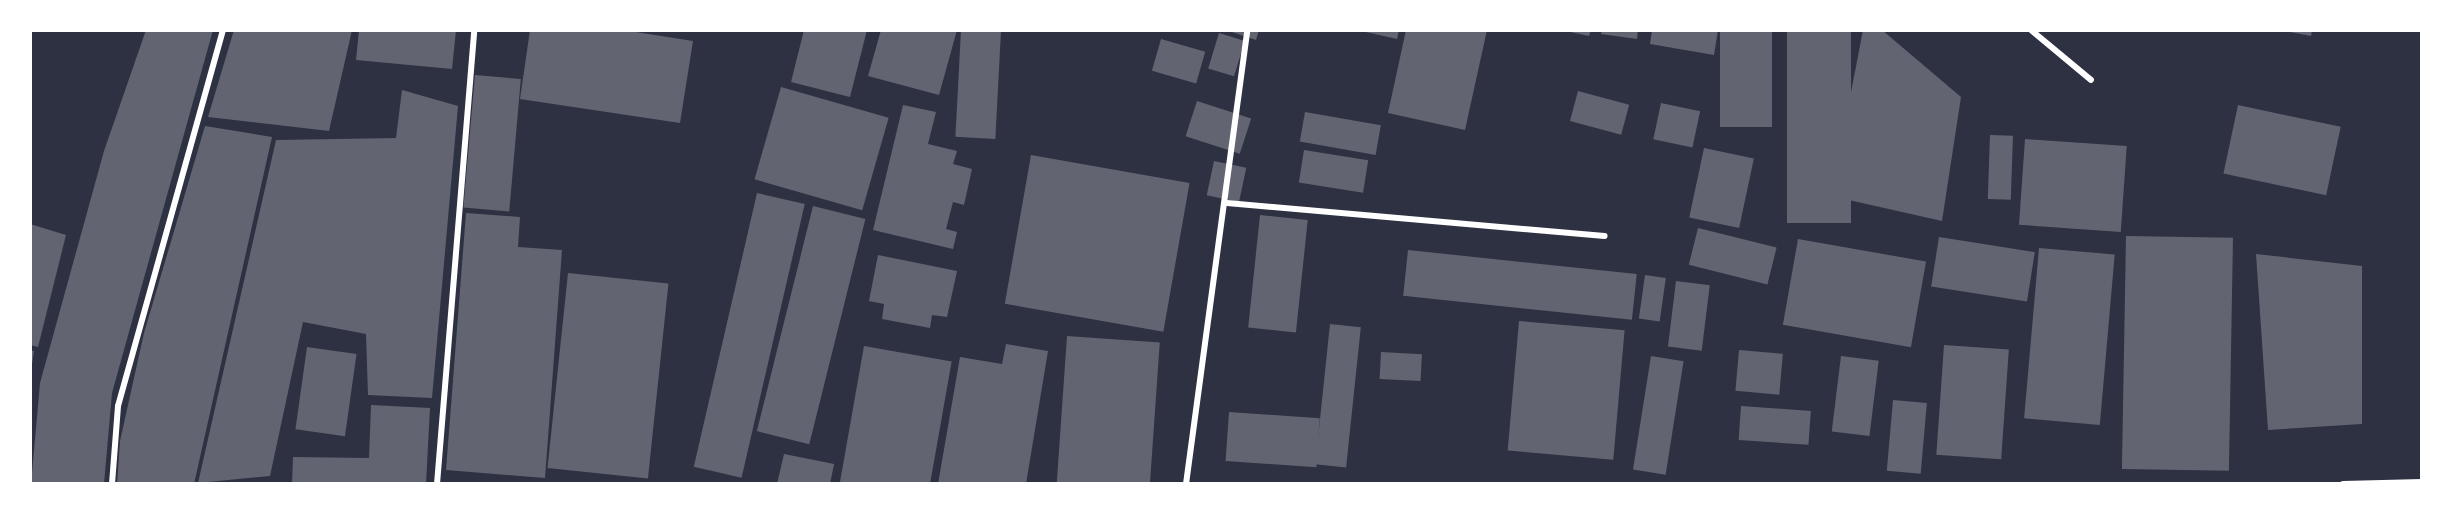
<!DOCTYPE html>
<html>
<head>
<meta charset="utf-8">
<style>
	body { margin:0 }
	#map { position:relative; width:2452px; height:514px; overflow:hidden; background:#2d3142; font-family:"Varela Round",sans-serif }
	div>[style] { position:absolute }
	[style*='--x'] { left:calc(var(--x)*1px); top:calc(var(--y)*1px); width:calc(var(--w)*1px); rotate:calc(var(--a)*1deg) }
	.building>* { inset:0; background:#626471; transform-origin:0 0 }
	.minor>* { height:6px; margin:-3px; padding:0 3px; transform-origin:3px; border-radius:3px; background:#fff }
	span { translate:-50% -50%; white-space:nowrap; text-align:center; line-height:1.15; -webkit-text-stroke:4.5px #fff; paint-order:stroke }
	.frame { position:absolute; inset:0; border:32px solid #fff; pointer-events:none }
</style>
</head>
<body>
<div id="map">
	<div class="building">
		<i style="clip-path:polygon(146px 30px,213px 30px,112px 393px,104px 484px,31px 484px,40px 383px,104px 151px)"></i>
		<i style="clip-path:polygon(234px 30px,352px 30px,329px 131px,208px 117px)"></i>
		<i style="clip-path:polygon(359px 30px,456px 30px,452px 69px,356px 60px)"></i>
		<i style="clip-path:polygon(530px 30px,623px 30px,693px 41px,680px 123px,520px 99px)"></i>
		<i style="clip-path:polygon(804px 30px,867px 30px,850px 97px,791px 82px)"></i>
		<i style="clip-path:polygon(881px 30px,957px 30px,939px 95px,868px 76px)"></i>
		<i style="left:961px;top:30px;width:40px;height:107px;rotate:3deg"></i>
		<i style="clip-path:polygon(1226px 30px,1259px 30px,1256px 40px)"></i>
		<i style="clip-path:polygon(1357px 30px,1399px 30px,1397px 39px)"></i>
		<i style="clip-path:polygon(1406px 30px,1487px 30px,1465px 130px,1388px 113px)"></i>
		<i style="clip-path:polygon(1561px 30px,1591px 30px,1589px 36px)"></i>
		<i style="clip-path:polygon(1602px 30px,1638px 30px,1637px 39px,1601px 34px)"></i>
		<i style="clip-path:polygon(1652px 30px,1718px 30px,1714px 55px,1650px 44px)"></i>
		<i style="left:1720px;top:30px;width:52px;height:97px"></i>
		<i style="left:1787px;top:30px;width:64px;height:193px"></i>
		<i style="clip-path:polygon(1863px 30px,1882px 30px,1961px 97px,1942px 221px,1831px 196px)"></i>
		<i style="clip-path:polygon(2279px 30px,2312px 30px,2311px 36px)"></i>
		<i style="left:1219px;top:33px;width:27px;height:37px;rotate:17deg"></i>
		<i style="left:1161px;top:39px;width:46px;height:33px;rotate:16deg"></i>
		<i style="left:475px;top:75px;width:46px;height:133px;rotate:5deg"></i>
		<i style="left:781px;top:87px;width:112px;height:96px;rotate:16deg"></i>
		<i style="clip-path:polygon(402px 90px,458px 106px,432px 398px,368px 395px,366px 334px,303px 322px,270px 476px,198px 483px,276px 140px,396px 138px)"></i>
		<i style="left:1578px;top:91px;width:53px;height:31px;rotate:15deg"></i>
		<i style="left:1197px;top:101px;width:57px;height:37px;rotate:18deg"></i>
		<i style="left:1661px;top:103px;width:40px;height:37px;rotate:12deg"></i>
		<i style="clip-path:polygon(903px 105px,936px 112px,928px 144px,957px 151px,953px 164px,972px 169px,964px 205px,953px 202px,946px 229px,957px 232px,953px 249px,873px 230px)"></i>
		<i style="left:2238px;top:105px;width:105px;height:70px;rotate:12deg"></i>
		<i style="left:1305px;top:112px;width:77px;height:30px;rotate:10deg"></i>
		<i style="clip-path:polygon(205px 126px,272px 137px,194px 484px,117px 484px,120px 441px,144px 333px)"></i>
		<i style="left:1990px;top:135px;width:23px;height:64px;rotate:2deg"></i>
		<i style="left:2025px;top:139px;width:102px;height:86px;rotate:4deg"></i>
		<i style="left:1704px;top:148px;width:51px;height:71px;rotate:12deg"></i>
		<i style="left:1304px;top:150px;width:65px;height:33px;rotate:9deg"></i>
		<i style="left:1031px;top:155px;width:161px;height:151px;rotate:10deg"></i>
		<i style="left:1214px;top:161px;width:33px;height:35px;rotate:12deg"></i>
		<i style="left:757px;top:193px;width:49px;height:281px;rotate:13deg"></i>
		<i style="left:813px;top:206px;width:54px;height:232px;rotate:14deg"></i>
		<i style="clip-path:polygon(466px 213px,520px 217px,518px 247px,562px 250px,545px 478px,446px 470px)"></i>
		<i style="left:1260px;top:215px;width:48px;height:113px;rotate:6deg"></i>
		<i style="clip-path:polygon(30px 224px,66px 235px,38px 347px,30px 345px)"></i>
		<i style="left:1698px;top:228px;width:81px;height:38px;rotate:14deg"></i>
		<i style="left:2126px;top:236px;width:107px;height:233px;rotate:1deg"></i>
		<i style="left:1939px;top:237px;width:97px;height:50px;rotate:9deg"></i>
		<i style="left:1798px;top:239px;width:130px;height:87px;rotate:10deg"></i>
		<i style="left:2039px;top:248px;width:76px;height:171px;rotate:5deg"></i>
		<i style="left:1408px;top:250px;width:230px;height:46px;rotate:6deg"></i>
		<i style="clip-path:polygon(2256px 254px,2362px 266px,2362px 424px,2268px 430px)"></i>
		<i style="clip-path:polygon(878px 255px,957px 271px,947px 317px,932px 315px,930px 328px,882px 319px,884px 304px,869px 301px)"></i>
		<i style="left:568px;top:273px;width:101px;height:196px;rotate:6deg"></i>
		<i style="left:1645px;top:275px;width:21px;height:44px;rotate:8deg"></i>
		<i style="left:1676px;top:281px;width:34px;height:66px;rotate:7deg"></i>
		<i style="left:1519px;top:321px;width:106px;height:130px;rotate:5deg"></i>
		<i style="left:1330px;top:324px;width:31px;height:141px;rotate:6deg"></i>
		<i style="left:1067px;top:336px;width:93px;height:148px;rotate:4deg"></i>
		<i style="clip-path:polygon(1006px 344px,1048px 351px,1026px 484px,938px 484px,960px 357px,1002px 364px)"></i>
		<i style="left:1944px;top:345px;width:65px;height:110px;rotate:4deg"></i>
		<i style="left:864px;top:346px;width:89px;height:140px;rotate:10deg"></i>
		<i style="left:307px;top:347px;width:50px;height:83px;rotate:8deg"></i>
		<i style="clip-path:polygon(30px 350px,34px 351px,31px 371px,30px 371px)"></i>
		<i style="left:1739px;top:350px;width:44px;height:41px;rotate:5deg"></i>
		<i style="left:1381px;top:352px;width:41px;height:27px;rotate:3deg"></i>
		<i style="left:1651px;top:356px;width:33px;height:115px;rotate:9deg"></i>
		<i style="left:1841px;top:356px;width:38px;height:76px;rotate:7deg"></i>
		<i style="left:1893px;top:400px;width:34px;height:71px;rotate:5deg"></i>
		<i style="clip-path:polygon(371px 405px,430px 408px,426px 484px,292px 484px,293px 457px,369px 458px)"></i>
		<i style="left:1741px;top:406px;width:70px;height:34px;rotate:4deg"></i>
		<i style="left:1229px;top:412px;width:91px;height:49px;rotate:4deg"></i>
		<i style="clip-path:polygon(784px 454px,834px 464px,830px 484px,777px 484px)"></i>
	</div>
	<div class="minor">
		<i style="--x:2031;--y:30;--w:78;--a:39.8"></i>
		<i style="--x:1227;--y:203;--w:379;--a:5"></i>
		<i style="--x:112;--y:484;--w:78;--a:-85.6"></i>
		<i style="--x:118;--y:406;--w:390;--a:-74.4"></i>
		<i style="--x:437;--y:484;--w:456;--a:-85.3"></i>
		<i style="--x:1186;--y:484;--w:458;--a:-82.3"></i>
		<i style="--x:2343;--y:484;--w:79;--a:-1.5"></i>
	</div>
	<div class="frame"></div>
</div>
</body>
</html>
